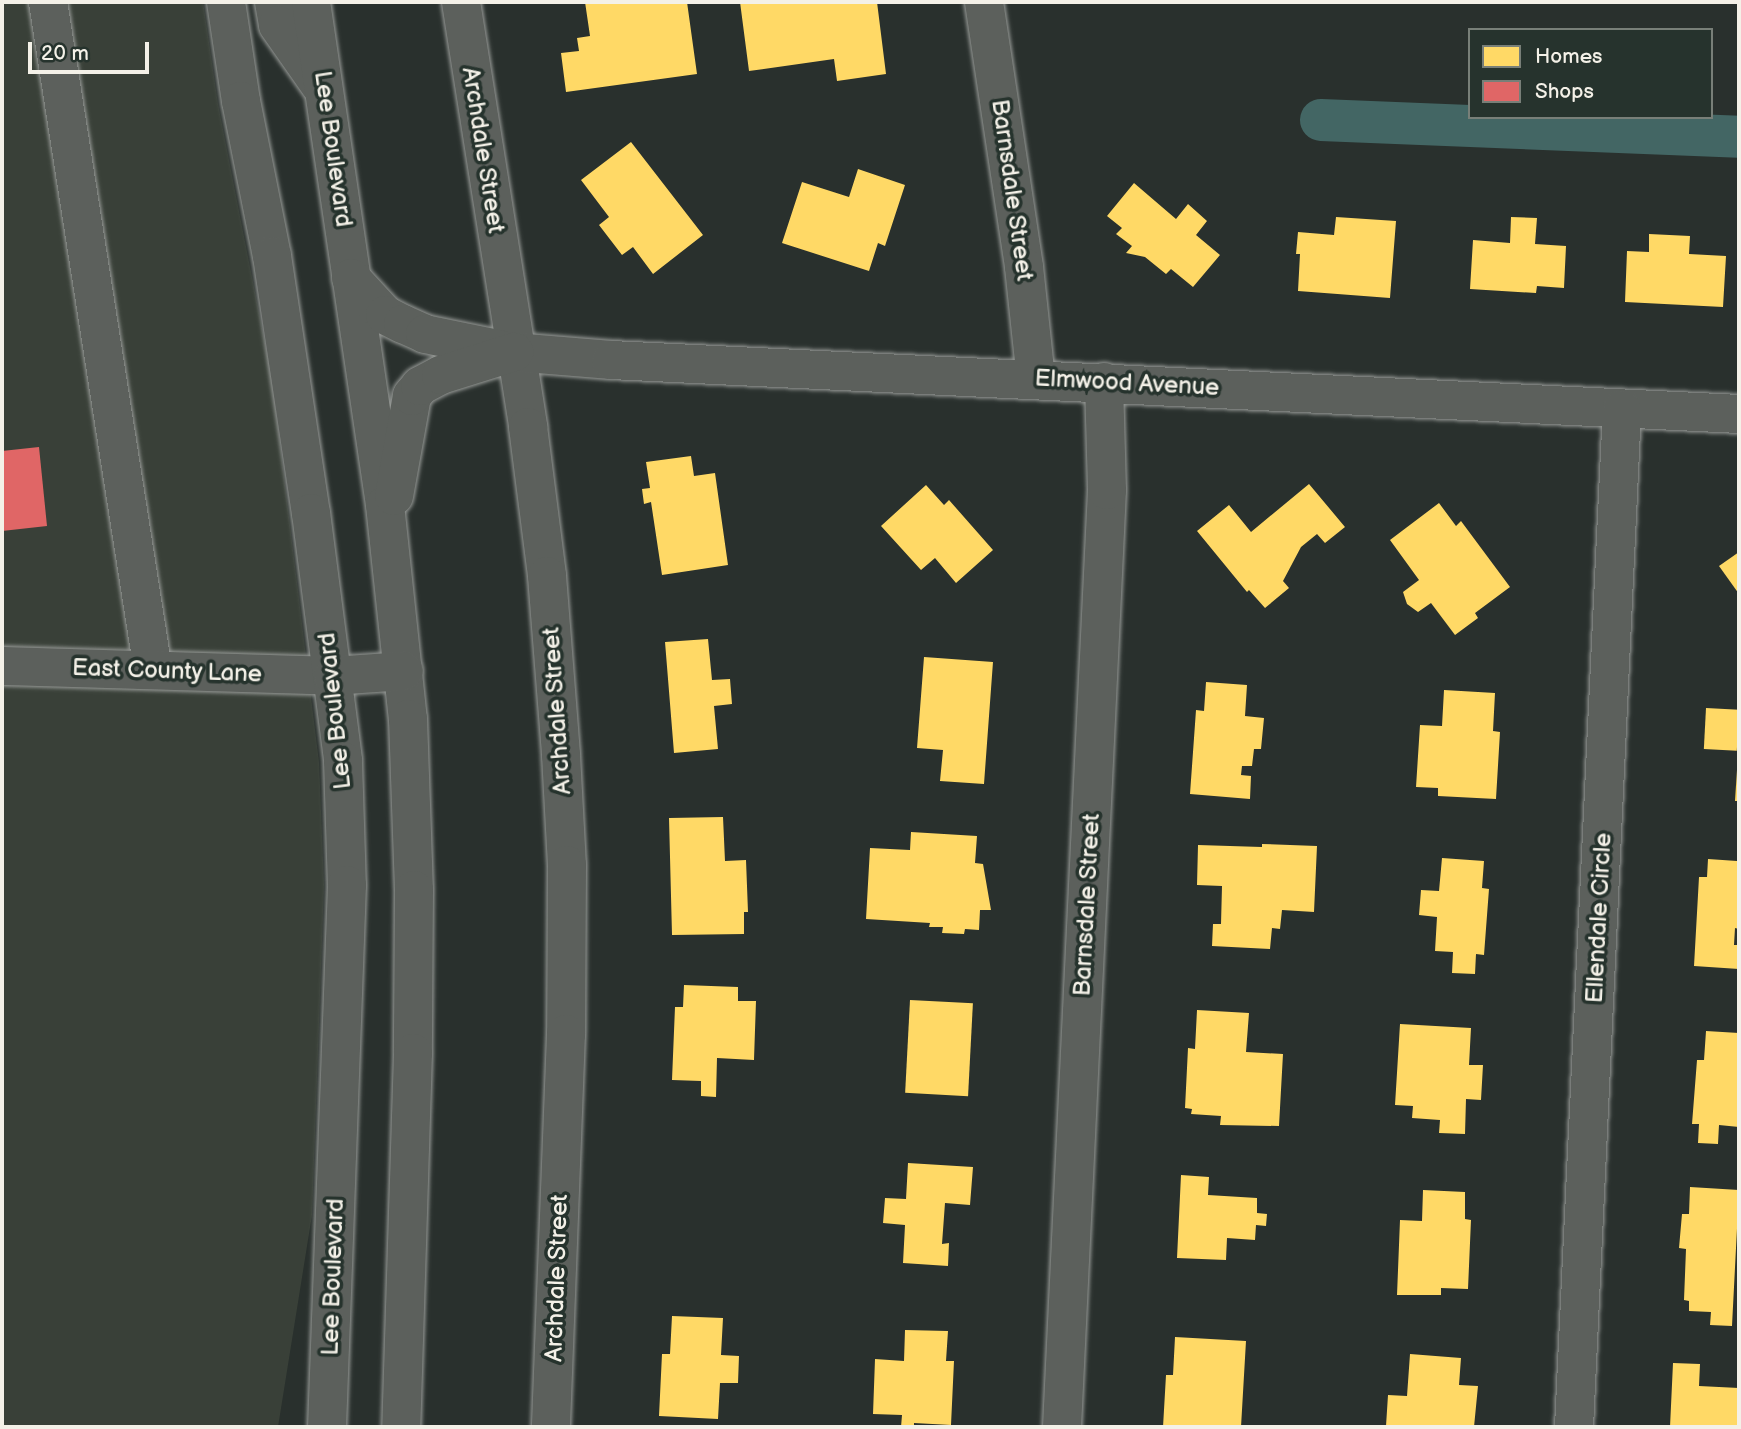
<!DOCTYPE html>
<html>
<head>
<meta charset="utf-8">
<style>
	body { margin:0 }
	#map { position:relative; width:1741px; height:1429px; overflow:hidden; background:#29302d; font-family:"Balsamiq Sans",sans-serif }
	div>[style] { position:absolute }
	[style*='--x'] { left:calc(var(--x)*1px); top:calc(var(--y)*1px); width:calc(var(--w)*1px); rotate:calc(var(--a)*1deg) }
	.built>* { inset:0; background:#394038 }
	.homes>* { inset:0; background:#ffd966; transform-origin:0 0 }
	.shops>* { inset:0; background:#e06666 }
	.canal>* { height:42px; margin:-21px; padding:0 21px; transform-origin:21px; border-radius:21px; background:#436664 }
	.roads { filter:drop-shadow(0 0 2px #969996) drop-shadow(0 0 2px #969996) }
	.minor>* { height:38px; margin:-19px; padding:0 19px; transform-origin:19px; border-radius:19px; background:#5c605c }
	.major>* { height:38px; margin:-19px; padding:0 19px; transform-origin:19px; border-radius:19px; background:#5c605c }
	span { translate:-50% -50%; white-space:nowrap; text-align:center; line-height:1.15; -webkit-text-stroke:7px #26332d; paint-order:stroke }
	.street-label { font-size:24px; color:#f4f1e8 }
	.frame { position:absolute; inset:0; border:4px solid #f4f1e8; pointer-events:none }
	.legend { position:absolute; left:1468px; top:28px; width:245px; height:91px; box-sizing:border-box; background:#26332d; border:2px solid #787f78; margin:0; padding:9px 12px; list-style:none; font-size:21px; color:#f4f1e8 }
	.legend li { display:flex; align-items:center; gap:14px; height:35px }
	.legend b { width:35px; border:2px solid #787f78 }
	.scale { position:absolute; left:28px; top:42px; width:121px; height:32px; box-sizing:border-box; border:4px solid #f4f1e8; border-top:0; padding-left:9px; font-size:21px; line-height:24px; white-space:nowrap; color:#f4f1e8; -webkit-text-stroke:5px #26332d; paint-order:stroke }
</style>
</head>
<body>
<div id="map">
	<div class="built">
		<i style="clip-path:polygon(2px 2px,203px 2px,218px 104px,272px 379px,319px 762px,324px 885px,312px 1215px,278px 1427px,2px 1427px)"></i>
	</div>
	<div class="homes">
		<i style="clip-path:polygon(585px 2px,687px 2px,697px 74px,566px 92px,561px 53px,579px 51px,577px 38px,590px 36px)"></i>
		<i style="clip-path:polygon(740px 2px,877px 2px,886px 74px,837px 81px,834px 59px,749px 71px)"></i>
		<i style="clip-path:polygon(631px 142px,703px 235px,653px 274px,633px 247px,622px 255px,599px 225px,609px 217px,581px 180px)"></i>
		<i style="clip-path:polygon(858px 169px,905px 185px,885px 246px,878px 243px,869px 271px,782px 243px,802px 182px,849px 197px)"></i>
		<i style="clip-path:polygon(1134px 183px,1176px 219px,1188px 204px,1207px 221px,1196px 235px,1220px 255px,1193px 287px,1171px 269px,1166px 274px,1145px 257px,1126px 253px,1132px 246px,1116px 234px,1122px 228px,1107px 216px)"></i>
		<i style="clip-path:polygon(1336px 217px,1396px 221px,1390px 298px,1298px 291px,1300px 254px,1296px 254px,1298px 232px,1334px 235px)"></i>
		<i style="clip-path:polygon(1511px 217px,1537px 218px,1535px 244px,1566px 246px,1564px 288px,1537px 286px,1536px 293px,1470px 289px,1473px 240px,1510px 243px)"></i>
		<i style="clip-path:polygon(1649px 234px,1690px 236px,1689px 254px,1726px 256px,1723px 307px,1625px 302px,1627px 251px,1649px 252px)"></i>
		<i style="clip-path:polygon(691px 456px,694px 476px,715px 473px,728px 565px,662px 575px,651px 502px,644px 504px,642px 489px,650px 488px,646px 462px)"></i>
		<i style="clip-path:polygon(1309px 484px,1345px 527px,1325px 543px,1317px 534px,1301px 547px,1283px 581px,1289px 588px,1265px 608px,1249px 590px,1247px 592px,1197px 531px,1229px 505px,1251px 532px)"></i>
		<i style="clip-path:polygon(926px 485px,944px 505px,949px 500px,993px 550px,956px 583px,935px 558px,921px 570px,881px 526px)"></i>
		<i style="clip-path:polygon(1439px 503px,1456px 526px,1461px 521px,1510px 587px,1475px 613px,1478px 618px,1455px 635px,1431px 603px,1418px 612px,1407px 604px,1403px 592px,1419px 580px,1390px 540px)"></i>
		<i style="clip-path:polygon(1739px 552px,1739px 594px,1719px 566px)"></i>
		<i style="clip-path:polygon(708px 639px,712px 680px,730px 679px,732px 704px,714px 706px,718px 749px,674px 753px,665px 642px)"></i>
		<i style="clip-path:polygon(924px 657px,993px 662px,984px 784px,940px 781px,943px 750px,917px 748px)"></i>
		<i style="clip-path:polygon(1206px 682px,1247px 685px,1245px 716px,1264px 718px,1261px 749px,1254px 749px,1252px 766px,1242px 766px,1241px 775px,1251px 776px,1250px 799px,1190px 794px,1196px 710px,1204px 711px)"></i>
		<i style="clip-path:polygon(1444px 690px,1495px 693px,1493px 731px,1500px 732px,1496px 799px,1438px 796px,1438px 788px,1416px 787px,1420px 725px,1442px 726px)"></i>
		<i style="left:1706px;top:708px;width:33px;height:41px;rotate:3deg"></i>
		<i style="clip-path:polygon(1737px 770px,1739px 770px,1739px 801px,1735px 801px)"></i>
		<i style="clip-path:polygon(723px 817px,725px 861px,746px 860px,748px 912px,744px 912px,744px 934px,672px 935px,669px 818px)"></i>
		<i style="clip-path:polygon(911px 832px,977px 836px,975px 863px,983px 864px,991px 910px,980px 910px,979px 930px,965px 929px,964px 934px,942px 933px,943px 927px,929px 927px,930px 923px,866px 919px,870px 848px,910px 850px)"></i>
		<i style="clip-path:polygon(1262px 844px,1317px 846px,1314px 912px,1282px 910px,1280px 929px,1272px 928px,1270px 949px,1212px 946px,1213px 924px,1221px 924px,1222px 886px,1197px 885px,1198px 845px,1262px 847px)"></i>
		<i style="clip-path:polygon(1442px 858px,1484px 861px,1482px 888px,1489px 889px,1484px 955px,1476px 954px,1475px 974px,1452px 973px,1453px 952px,1435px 951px,1437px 917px,1419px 915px,1421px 890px,1439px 891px)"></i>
		<i style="clip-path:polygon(1708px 859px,1737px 861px,1739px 929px,1735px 928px,1734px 945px,1739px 945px,1739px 969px,1694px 966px,1699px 877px,1707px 877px)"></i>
		<i style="clip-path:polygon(684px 985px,738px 987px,738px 1001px,756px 1001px,754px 1060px,717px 1058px,716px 1097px,701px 1096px,701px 1081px,672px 1080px,675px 1007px,683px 1007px)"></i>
		<i style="left:910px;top:1000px;width:63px;height:93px;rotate:3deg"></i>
		<i style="clip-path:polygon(1197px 1010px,1249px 1013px,1246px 1052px,1283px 1054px,1279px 1126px,1220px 1125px,1221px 1116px,1191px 1114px,1192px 1109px,1185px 1108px,1188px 1048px,1195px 1049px)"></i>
		<i style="clip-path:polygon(1400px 1024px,1471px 1028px,1469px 1065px,1483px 1065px,1481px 1100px,1466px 1099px,1465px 1134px,1439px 1133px,1440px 1120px,1412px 1118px,1413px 1106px,1395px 1105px)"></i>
		<i style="clip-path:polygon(1706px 1031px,1739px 1033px,1739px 1127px,1719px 1125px,1718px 1144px,1698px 1143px,1699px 1124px,1692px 1124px,1697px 1060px,1704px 1060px)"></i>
		<i style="clip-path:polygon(908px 1163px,973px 1167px,970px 1205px,945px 1203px,942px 1244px,949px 1243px,948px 1266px,903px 1263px,905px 1225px,883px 1223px,885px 1198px,906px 1199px)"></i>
		<i style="clip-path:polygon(1181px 1175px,1209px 1177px,1208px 1195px,1257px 1198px,1257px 1213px,1267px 1214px,1266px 1226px,1256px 1225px,1255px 1240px,1227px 1238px,1226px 1260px,1177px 1258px)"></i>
		<i style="clip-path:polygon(1690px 1187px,1739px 1190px,1732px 1326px,1710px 1325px,1711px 1312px,1689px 1311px,1689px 1301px,1684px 1300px,1686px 1249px,1679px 1248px,1682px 1214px,1689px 1214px)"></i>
		<i style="clip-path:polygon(1423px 1190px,1465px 1192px,1465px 1219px,1471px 1220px,1468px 1289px,1441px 1288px,1441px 1295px,1397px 1295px,1400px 1220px,1422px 1221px)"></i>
		<i style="clip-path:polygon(672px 1316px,723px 1318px,721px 1355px,739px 1356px,738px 1383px,720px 1383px,718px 1419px,659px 1416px,662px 1354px,670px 1354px)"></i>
		<i style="clip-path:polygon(905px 1330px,948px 1331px,946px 1361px,954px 1361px,951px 1425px,914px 1423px,914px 1427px,901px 1427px,902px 1415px,873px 1414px,875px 1359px,904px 1361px)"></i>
		<i style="clip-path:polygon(1175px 1337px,1246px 1341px,1241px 1427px,1163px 1427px,1166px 1375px,1173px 1375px)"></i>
		<i style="clip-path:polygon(1410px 1354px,1461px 1358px,1459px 1385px,1478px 1386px,1474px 1427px,1386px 1426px,1388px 1395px,1407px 1396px)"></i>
		<i style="clip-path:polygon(1673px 1363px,1700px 1364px,1699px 1386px,1739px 1388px,1739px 1427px,1670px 1427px)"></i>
	</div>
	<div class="shops">
		<i style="clip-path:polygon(39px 447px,47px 526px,2px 531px,2px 451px)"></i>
	</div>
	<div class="canal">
		<i style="--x:1321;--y:120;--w:418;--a:2.3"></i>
	</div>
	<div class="roads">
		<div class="minor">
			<i style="--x:48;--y:2;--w:676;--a:81.07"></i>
			<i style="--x:461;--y:2;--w:430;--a:81"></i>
			<i style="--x:528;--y:427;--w:150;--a:82.7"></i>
			<i style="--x:547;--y:576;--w:180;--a:85.5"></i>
			<i style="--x:561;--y:755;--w:110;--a:86.9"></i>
			<i style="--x:567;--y:865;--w:169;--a:90.3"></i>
			<i style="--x:566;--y:1034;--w:393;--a:92.2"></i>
			<i style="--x:984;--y:2;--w:268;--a:81.4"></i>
			<i style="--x:1024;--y:267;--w:113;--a:83.9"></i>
			<i style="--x:514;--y:352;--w:97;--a:4.7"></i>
			<i style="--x:611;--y:360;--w:1129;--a:2.74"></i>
			<i style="--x:2;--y:666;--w:331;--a:1.7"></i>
			<i style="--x:1062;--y:1427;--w:938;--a:-87.25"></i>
			<i style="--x:1107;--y:490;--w:108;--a:-91.6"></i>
			<i style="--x:1574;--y:1427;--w:1019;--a:-87.3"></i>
		</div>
		<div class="major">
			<i style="--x:226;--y:2;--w:100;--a:81.4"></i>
			<i style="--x:241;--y:101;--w:158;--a:78.7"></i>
			<i style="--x:272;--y:256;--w:260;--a:81.4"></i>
			<i style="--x:311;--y:513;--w:250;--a:82.6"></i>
			<i style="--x:343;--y:761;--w:124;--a:88.2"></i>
			<i style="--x:347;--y:885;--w:542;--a:92.11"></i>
			<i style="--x:274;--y:2;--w:23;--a:80"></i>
			<i style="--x:278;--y:25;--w:73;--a:55"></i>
			<i style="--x:311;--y:2;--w:508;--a:81.63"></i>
			<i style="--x:385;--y:505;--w:215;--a:83.9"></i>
			<i style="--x:408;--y:719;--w:171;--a:88"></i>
			<i style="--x:414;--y:890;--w:163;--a:90.4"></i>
			<i style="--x:413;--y:1053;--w:374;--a:91.8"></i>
			<i style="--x:351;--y:278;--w:50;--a:47.4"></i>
			<i style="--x:385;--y:315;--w:20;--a:27"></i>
			<i style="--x:403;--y:324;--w:24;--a:24"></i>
			<i style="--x:425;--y:334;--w:85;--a:11.6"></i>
			<i style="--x:394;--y:496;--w:102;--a:-79.8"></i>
			<i style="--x:412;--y:396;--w:13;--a:-51"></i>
			<i style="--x:420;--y:386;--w:24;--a:-28"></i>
			<i style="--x:441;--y:375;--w:77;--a:-17.5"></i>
			<i style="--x:333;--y:676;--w:71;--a:-4"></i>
		</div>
	</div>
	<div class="street-label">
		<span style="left:333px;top:149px;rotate:82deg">Lee Boulevard</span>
		<span style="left:483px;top:150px;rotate:81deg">Archdale Street</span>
		<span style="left:1012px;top:190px;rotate:82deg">Barnsdale Street</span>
		<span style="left:1127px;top:383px;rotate:3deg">Elmwood Avenue</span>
		<span style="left:167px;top:671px;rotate:2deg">East County Lane</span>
		<span style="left:335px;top:711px;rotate:-96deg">Lee Boulevard</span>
		<span style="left:557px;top:711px;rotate:-94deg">Archdale Street</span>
		<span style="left:1087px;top:905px;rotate:-87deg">Barnsdale Street</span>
		<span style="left:1599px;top:918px;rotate:-87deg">Ellendale Circle</span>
		<span style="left:333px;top:1277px;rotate:-88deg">Lee Boulevard</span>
		<span style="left:557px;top:1278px;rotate:-88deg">Archdale Street</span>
	</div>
	<div class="frame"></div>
	<ul class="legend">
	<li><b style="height:19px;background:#ffd966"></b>Homes</li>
	<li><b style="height:19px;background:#e06666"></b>Shops</li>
	</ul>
	<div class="scale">20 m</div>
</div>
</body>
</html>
